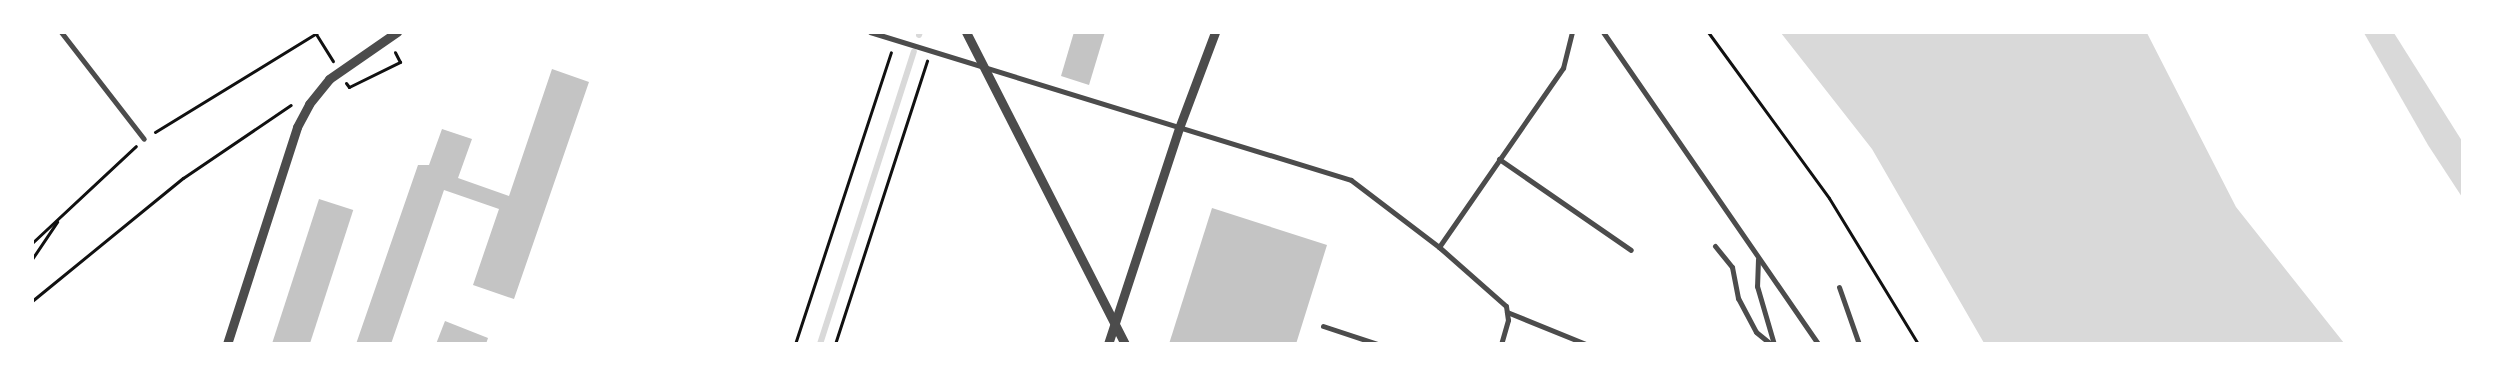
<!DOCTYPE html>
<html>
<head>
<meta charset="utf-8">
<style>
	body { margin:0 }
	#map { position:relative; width:2495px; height:376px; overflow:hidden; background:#fff; font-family:Ubuntu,sans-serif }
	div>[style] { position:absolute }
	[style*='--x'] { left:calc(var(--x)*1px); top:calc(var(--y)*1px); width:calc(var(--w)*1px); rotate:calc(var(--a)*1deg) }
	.water>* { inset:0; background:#d9d9d9 }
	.stream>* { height:6px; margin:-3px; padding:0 3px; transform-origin:3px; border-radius:3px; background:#d9d9d9 }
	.building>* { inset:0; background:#c4c4c4; transform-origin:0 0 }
	.path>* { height:3px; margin:-1.5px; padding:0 1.5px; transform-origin:1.5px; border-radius:1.5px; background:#111 }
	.minor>* { height:5px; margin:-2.5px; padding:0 2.5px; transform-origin:2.5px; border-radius:2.5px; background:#4c4c4c }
	.tertiary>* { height:9px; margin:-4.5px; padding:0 4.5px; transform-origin:4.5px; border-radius:4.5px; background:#4c4c4c }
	span { translate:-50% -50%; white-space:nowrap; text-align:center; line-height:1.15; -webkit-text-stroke:5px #fff; paint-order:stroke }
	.frame { position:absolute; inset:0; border:34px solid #fff; pointer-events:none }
</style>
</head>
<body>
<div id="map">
	<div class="water">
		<i style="clip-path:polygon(1781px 33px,2147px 33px,2236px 207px,2344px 343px,1984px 343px,1872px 149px)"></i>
		<i style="clip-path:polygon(2364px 33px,2394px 33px,2462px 141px,2462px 197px,2428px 145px)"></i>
	</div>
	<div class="stream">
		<i style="--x:919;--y:35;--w:3;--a:-72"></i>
		<i style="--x:820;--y:344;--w:307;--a:-72.2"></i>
	</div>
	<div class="building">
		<i style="clip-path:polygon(1074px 32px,1105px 32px,1089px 85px,1061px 76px)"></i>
		<i style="clip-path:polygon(552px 69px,589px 82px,514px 299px,473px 285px,499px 209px,444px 190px,391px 344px,356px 344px,418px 165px,429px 165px,442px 129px,472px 139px,458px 178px,509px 196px)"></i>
		<i style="left:319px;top:199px;width:36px;height:153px;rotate:18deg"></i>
		<i style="clip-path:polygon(1212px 208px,1327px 245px,1296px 344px,1169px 344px)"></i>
		<i style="clip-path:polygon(445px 321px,488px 338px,486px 344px,436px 344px)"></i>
	</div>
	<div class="path">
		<i style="--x:1708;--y:32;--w:205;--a:53.9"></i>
		<i style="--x:1829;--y:198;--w:171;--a:58.6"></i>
		<i style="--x:316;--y:34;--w:32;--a:58"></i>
		<i style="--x:346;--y:83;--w:5;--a:53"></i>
		<i style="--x:349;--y:87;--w:57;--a:-26.1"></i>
		<i style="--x:400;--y:62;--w:11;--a:-117"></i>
		<i style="--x:155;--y:132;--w:191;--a:-31.5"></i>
		<i style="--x:32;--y:243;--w:142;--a:-43"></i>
		<i style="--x:32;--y:259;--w:45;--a:-56"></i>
		<i style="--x:32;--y:301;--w:195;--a:-39.2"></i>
		<i style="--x:183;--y:178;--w:130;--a:-34.1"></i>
		<i style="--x:795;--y:344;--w:307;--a:-71.8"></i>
		<i style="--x:835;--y:344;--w:298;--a:-72"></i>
	</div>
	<div class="minor">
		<i style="--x:61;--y:32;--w:135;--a:52.2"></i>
		<i style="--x:870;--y:32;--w:503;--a:17.1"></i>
		<i style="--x:1351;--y:180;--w:111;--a:37.3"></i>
		<i style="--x:1439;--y:247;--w:89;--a:41.4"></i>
		<i style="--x:1506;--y:306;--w:14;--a:82"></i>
		<i style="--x:1508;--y:320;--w:25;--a:106"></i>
		<i style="--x:1603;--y:32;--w:379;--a:55.4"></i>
		<i style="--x:1499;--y:159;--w:160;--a:34.6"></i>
		<i style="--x:1715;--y:246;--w:27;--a:51"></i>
		<i style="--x:1732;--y:267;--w:32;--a:79"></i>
		<i style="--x:1738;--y:298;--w:38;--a:62"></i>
		<i style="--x:1756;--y:332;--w:19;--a:39"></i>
		<i style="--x:1439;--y:247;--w:218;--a:-55.3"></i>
		<i style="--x:1563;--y:68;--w:37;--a:-76"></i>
		<i style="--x:1758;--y:259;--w:27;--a:92"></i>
		<i style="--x:1757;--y:286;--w:60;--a:73.7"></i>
		<i style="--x:1839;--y:287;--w:60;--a:70.7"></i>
		<i style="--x:1507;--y:312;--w:85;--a:22.1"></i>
		<i style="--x:1323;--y:326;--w:57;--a:18.4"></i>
	</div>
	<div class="tertiary">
		<i style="--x:966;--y:32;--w:350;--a:63"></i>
		<i style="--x:227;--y:344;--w:228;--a:-72.1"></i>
		<i style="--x:297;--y:127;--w:26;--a:-62"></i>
		<i style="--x:309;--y:104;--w:32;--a:-51"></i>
		<i style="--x:329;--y:79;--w:83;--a:-34.7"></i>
		<i style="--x:1108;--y:344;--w:227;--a:-71.8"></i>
		<i style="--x:1179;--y:128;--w:103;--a:-69.4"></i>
	</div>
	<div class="frame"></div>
</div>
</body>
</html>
